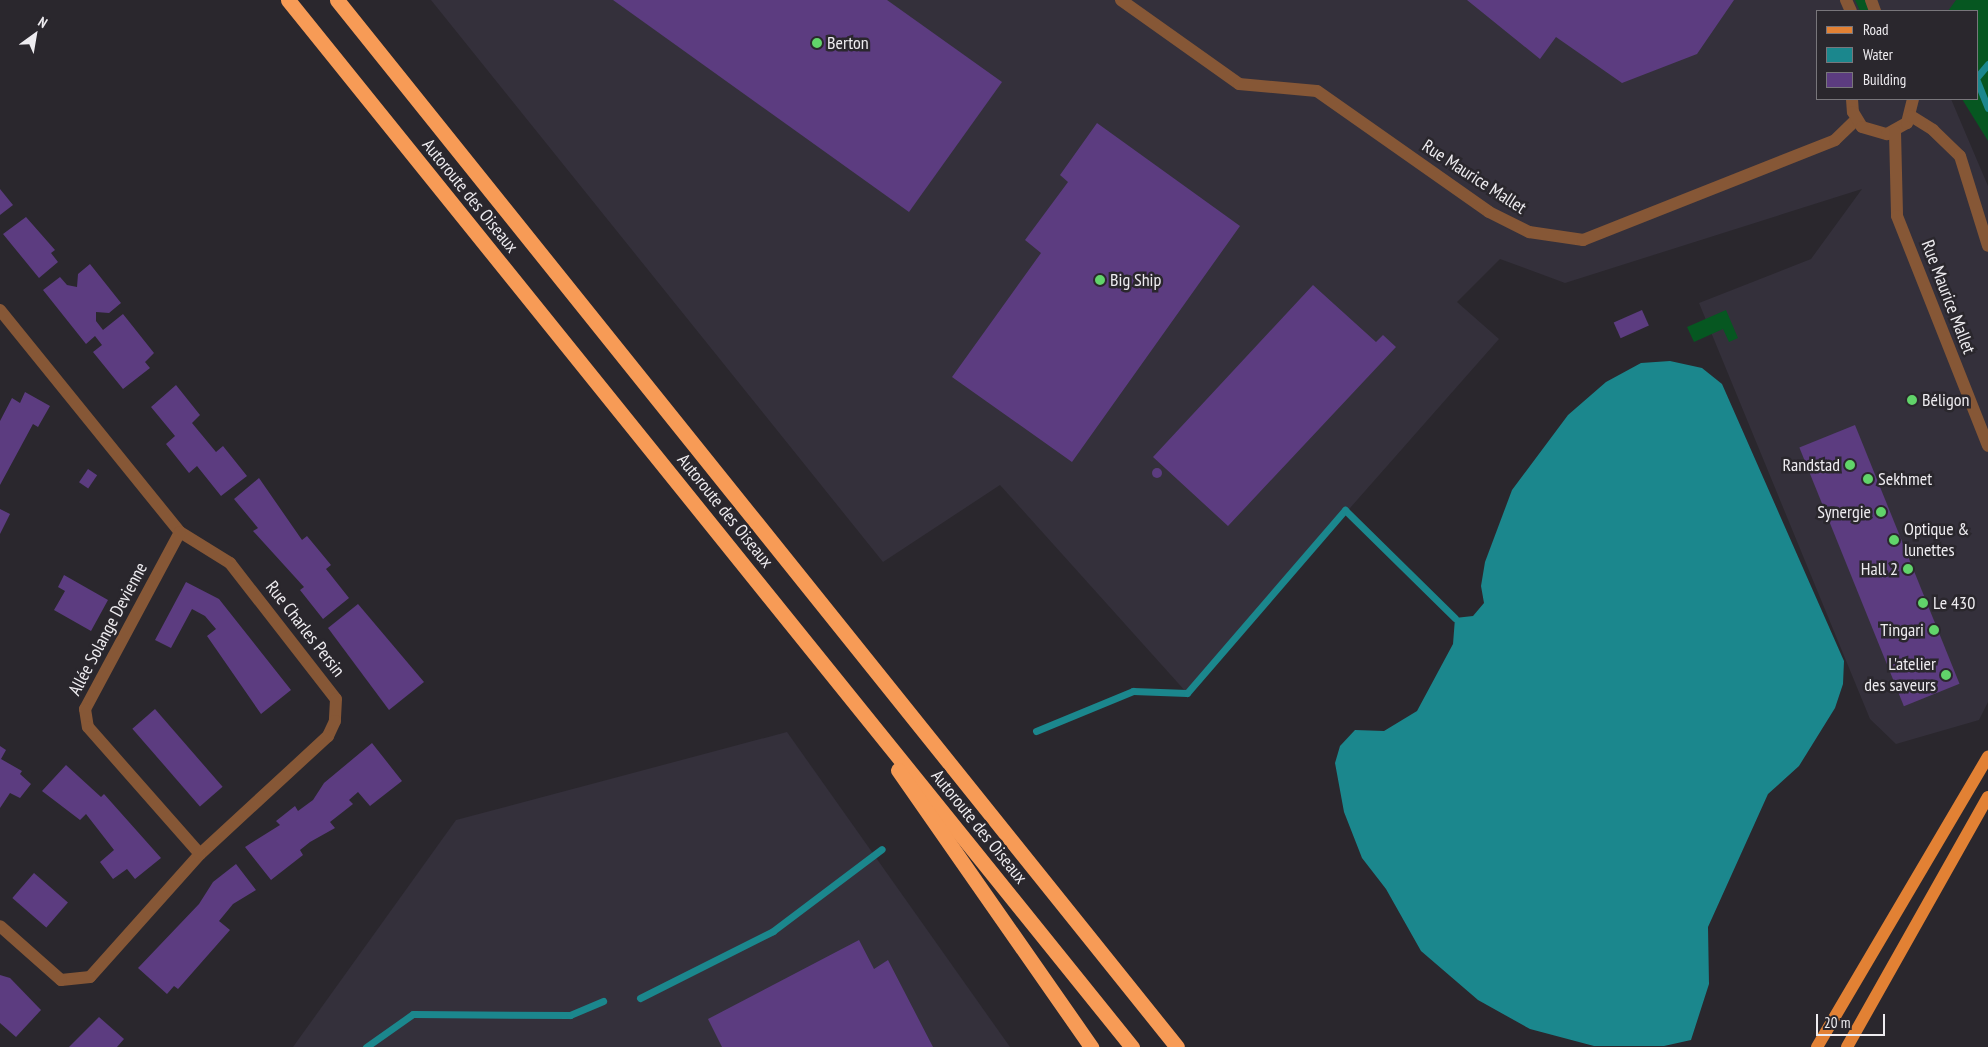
<!DOCTYPE html>
<html>
<head>
<meta charset="utf-8">
<style>
	body { margin:0 }
	#map { position:relative; width:1988px; height:1047px; overflow:hidden; background:#2a272d; font-family:"PT Sans Narrow",sans-serif }
	div>[style] { position:absolute }
	[style*='--x'] { left:calc(var(--x)*1px); top:calc(var(--y)*1px); width:calc(var(--w)*1px); rotate:calc(var(--a)*1deg) }
	.built>* { inset:0; background:#34303b }
	.green>* { inset:0; background:#065721 }
	.water>* { inset:0; background:#1b878d }
	.stream>* { height:7px; margin:-3.5px; padding:0 3.5px; transform-origin:3.5px; border-radius:3.5px; background:#1b878d }
	.building>* { inset:0; background:#5c3c80; transform-origin:0 0 }
	.round { border-radius:50% }
	.minor>* { height:12px; margin:-6px; padding:0 6px; transform-origin:6px; border-radius:6px; background:#865736 }
	.major>* { height:12px; margin:-6px; padding:0 6px; transform-origin:6px; border-radius:6px; background:#e28134 }
	.highway>* { height:15px; margin:-7.5px; padding:0 7.5px; transform-origin:7.5px; border-radius:7.5px; background:#f79b56 }
	.dots>* { width:14px; height:14px; translate:-50% -50%; box-sizing:border-box; border:2px solid #2a272d; border-radius:50% }
	span { translate:-50% -50%; white-space:nowrap; text-align:center; line-height:1.15; -webkit-text-stroke:5px #2a272d; paint-order:stroke }
	.poi-label { font-size:18px; color:#eeecf0 }
	.left { translate:0 -50%; text-align:left }
	.right { translate:-100% -50%; text-align:right }
	.street-label { font-size:18px; color:#eeecf0 }
	.legend { position:absolute; left:1816px; top:10px; width:162px; height:90px; box-sizing:border-box; background:#2a272d; border:1px solid #78767b; margin:0; padding:6px 9px; list-style:none; font-size:15px; color:#eeecf0 }
	.legend li { display:flex; align-items:center; gap:10px; height:25px }
	.legend b { width:25px; border:1px solid #78767b }
	.north { position:absolute; left:10px; top:10px; width:50px; height:50px; -webkit-text-stroke:4px #2a272d; paint-order:stroke; rotate:32deg; font-size:14px; font-weight:700; line-height:20px; text-align:center; color:#eeecf0 }
	.north::after { content:''; display:block; margin:auto; width:18px; height:22px; background:#eeecf0; clip-path:polygon(50% 0,100% 100%,50% 72%,0 100%) }
	.scale { position:absolute; left:1816px; top:1014px; width:69px; height:22px; box-sizing:border-box; border:2px solid #eeecf0; border-top:0; padding-left:6px; font-size:15px; line-height:18px; white-space:nowrap; color:#eeecf0; -webkit-text-stroke:4px #2a272d; paint-order:stroke }
</style>
</head>
<body>
<div id="map">
	<div class="built">
		<i style="clip-path:polygon(431px 0,1988px 0,1977px 11px,1817px 11px,1817px 99px,1951px 99px,1988px 186px,1988px 702px,1979px 720px,1896px 744px,1870px 719px,1699px 303px,1811px 259px,1862px 189px,1565px 283px,1500px 259px,1457px 302px,1499px 339px,1187px 693px,1000px 485px,883px 562px)"></i>
		<i style="clip-path:polygon(787px 732px,1010px 1047px,293px 1047px,456px 820px)"></i>
	</div>
	<div class="green">
		<i style="clip-path:polygon(1855px 0,1865px 0,1869px 11px,1860px 11px)"></i>
		<i style="clip-path:polygon(1956px 0,1988px 0,1988px 141px,1962px 99px,1977px 99px,1977px 11px,1948px 11px)"></i>
		<i style="clip-path:polygon(1726px 310px,1738px 338px,1729px 342px,1723px 329px,1694px 342px,1687px 327px)"></i>
	</div>
	<div class="water">
		<i style="clip-path:polygon(1670px 361px,1702px 368px,1722px 384px,1844px 661px,1843px 684px,1835px 708px,1799px 766px,1768px 794px,1708px 927px,1709px 984px,1691px 1040px,1664px 1046px,1594px 1046px,1530px 1029px,1478px 1000px,1421px 951px,1386px 889px,1362px 858px,1344px 812px,1335px 763px,1340px 746px,1355px 730px,1384px 731px,1417px 711px,1453px 644px,1455px 618px,1473px 616px,1484px 603px,1481px 586px,1485px 562px,1512px 490px,1568px 415px,1606px 382px,1641px 363px)"></i>
	</div>
	<div class="stream">
		<i style="--x:1977;--y:77;--w:17;--a:-50"></i>
		<i style="--x:1977;--y:81;--w:29;--a:68"></i>
		<i style="--x:1036;--y:731;--w:105;--a:-22.4"></i>
		<i style="--x:1133;--y:691;--w:54;--a:2.1"></i>
		<i style="--x:1187;--y:693;--w:242;--a:-49.2"></i>
		<i style="--x:1345;--y:510;--w:154;--a:44.5"></i>
		<i style="--x:640;--y:998;--w:149;--a:-26.7"></i>
		<i style="--x:773;--y:931;--w:136;--a:-37"></i>
		<i style="--x:366;--y:1047;--w:57;--a:-35.1"></i>
		<i style="--x:413;--y:1014;--w:157;--a:0.4"></i>
		<i style="--x:570;--y:1015;--w:36;--a:-23"></i>
	</div>
	<div class="building">
		<i style="clip-path:polygon(613px 0,887px 0,1002px 82px,909px 212px)"></i>
		<i style="clip-path:polygon(1467px 0,1734px 0,1697px 54px,1622px 83px,1556px 37px,1540px 59px)"></i>
		<i style="clip-path:polygon(1097px 123px,1240px 226px,1072px 462px,952px 377px,1041px 253px,1025px 240px,1068px 182px,1060px 175px)"></i>
		<i style="clip-path:polygon(0 189px,13px 205px,0 215px)"></i>
		<i style="clip-path:polygon(26px 217px,55px 250px,51px 253px,58px 262px,39px 278px,3px 234px)"></i>
		<i style="clip-path:polygon(90px 264px,121px 303px,109px 313px,96px 312px,96px 321px,103px 330px,123px 314px,154px 353px,145px 362px,150px 368px,123px 389px,93px 352px,102px 345px,95px 336px,86px 344px,43px 290px,60px 277px,67px 285px,77px 287px,78px 274px)"></i>
		<i style="clip-path:polygon(1313px 285px,1376px 342px,1383px 335px,1396px 347px,1228px 526px,1153px 457px)"></i>
		<i style="left:1642px;top:310px;width:17px;height:31px;rotate:66deg"></i>
		<i style="clip-path:polygon(176px 385px,200px 415px,192px 423px,216px 452px,223px 446px,247px 476px,221px 496px,197px 466px,189px 473px,166px 444px,175px 436px,151px 407px)"></i>
		<i style="clip-path:polygon(25px 392px,50px 406px,38px 427px,33px 424px,0 485px,0 421px,12px 398px,20px 403px)"></i>
		<i style="left:1855px;top:425px;width:279px;height:60px;rotate:68deg"></i>
		<i class="round" style="left:1152px;top:468px;width:10px;height:10px"></i>
		<i style="left:88px;top:469px;width:11px;height:16px;rotate:34deg"></i>
		<i style="clip-path:polygon(259px 478px,302px 540px,307px 536px,331px 565px,326px 569px,349px 598px,323px 619px,300px 590px,304px 587px,253px 531px,258px 528px,234px 499px)"></i>
		<i style="clip-path:polygon(0 509px,10px 514px,0 534px)"></i>
		<i style="clip-path:polygon(64px 575px,108px 600px,91px 631px,54px 610px,65px 591px,58px 587px)"></i>
		<i style="clip-path:polygon(186px 582px,219px 599px,291px 690px,261px 714px,207px 636px,216px 629px,205px 616px,192px 609px,171px 648px,155px 640px)"></i>
		<i style="clip-path:polygon(358px 604px,424px 682px,389px 710px,328px 628px)"></i>
		<i style="left:155px;top:709px;width:103px;height:30px;rotate:49deg"></i>
		<i style="clip-path:polygon(372px 743px,402px 781px,370px 806px,358px 792px,349px 800px,353px 804px,330px 822px,335px 828px,310px 842px,300px 850px,303px 855px,271px 880px,245px 847px,280px 825px,276px 821px,295px 806px,298px 811px,313px 800px,324px 783px)"></i>
		<i style="clip-path:polygon(0 746px,6px 750px,1px 759px,22px 771px,20px 774px,31px 784px,20px 798px,10px 793px,0 808px)"></i>
		<i style="clip-path:polygon(66px 765px,101px 797px,104px 794px,161px 858px,135px 879px,127px 869px,113px 879px,100px 862px,114px 850px,86px 814px,80px 820px,42px 791px)"></i>
		<i style="clip-path:polygon(236px 864px,256px 890px,233px 904px,219px 921px,230px 930px,178px 989px,174px 986px,167px 994px,138px 968px,199px 904px,213px 882px)"></i>
		<i style="left:34px;top:873px;width:45px;height:33px;rotate:41deg"></i>
		<i style="clip-path:polygon(859px 940px,874px 969px,888px 960px,933px 1047px,722px 1047px,708px 1019px)"></i>
		<i style="clip-path:polygon(0 975px,10px 978px,41px 1010px,16px 1037px,0 1023px)"></i>
		<i style="clip-path:polygon(99px 1017px,124px 1039px,117px 1047px,69px 1047px)"></i>
	</div>
	<div class="minor">
		<i style="--x:1121;--y:0;--w:145;--a:35.4"></i>
		<i style="--x:1239;--y:84;--w:78;--a:5.1"></i>
		<i style="--x:1317;--y:91;--w:210;--a:35.1"></i>
		<i style="--x:1489;--y:212;--w:45;--a:26.6"></i>
		<i style="--x:1529;--y:232;--w:55;--a:8.4"></i>
		<i style="--x:1583;--y:240;--w:271;--a:-21.6"></i>
		<i style="--x:1835;--y:140;--w:29;--a:-44"></i>
		<i style="--x:1846;--y:0;--w:12;--a:66"></i>
		<i style="--x:1871;--y:0;--w:12;--a:70"></i>
		<i style="--x:1852;--y:99;--w:13;--a:86"></i>
		<i style="--x:1853;--y:112;--w:17;--a:59"></i>
		<i style="--x:1862;--y:127;--w:26;--a:16"></i>
		<i style="--x:1887;--y:134;--w:23;--a:-29"></i>
		<i style="--x:1907;--y:123;--w:25;--a:-76"></i>
		<i style="--x:1911;--y:116;--w:26;--a:32"></i>
		<i style="--x:1933;--y:130;--w:37;--a:44"></i>
		<i style="--x:1960;--y:156;--w:94;--a:72.7"></i>
		<i style="--x:1895;--y:132;--w:84;--a:88.6"></i>
		<i style="--x:1897;--y:216;--w:247;--a:68.4"></i>
		<i style="--x:0;--y:310;--w:286;--a:51"></i>
		<i style="--x:180;--y:532;--w:59;--a:31.8"></i>
		<i style="--x:230;--y:563;--w:172;--a:52.1"></i>
		<i style="--x:336;--y:699;--w:22;--a:93"></i>
		<i style="--x:335;--y:721;--w:17;--a:115"></i>
		<i style="--x:328;--y:736;--w:174;--a:137.3"></i>
		<i style="--x:200;--y:854;--w:165;--a:131.8"></i>
		<i style="--x:90;--y:977;--w:29;--a:174"></i>
		<i style="--x:61;--y:980;--w:81;--a:-138.5"></i>
		<i style="--x:180;--y:532;--w:201;--a:118.2"></i>
		<i style="--x:85;--y:709;--w:18;--a:81"></i>
		<i style="--x:88;--y:727;--w:169;--a:48.6"></i>
	</div>
	<div class="major">
		<i style="--x:1817;--y:1047;--w:337;--a:-59.5"></i>
		<i style="--x:1847;--y:1047;--w:287;--a:-60.6"></i>
	</div>
	<div class="highway">
		<i style="--x:288;--y:0;--w:1345;--a:51.13"></i>
		<i style="--x:337;--y:0;--w:1342;--a:51.26"></i>
		<i style="--x:898;--y:770;--w:338;--a:55.1"></i>
	</div>
	<div class="dots">
		<i style="left:817px;top:43px;background:#61d46a"></i>
		<i style="left:1100px;top:280px;background:#61d46a"></i>
		<i style="left:1912px;top:400px;background:#61d46a"></i>
		<i style="left:1850px;top:465px;background:#61d46a"></i>
		<i style="left:1868px;top:479px;background:#61d46a"></i>
		<i style="left:1881px;top:512px;background:#61d46a"></i>
		<i style="left:1894px;top:540px;background:#61d46a"></i>
		<i style="left:1908px;top:569px;background:#61d46a"></i>
		<i style="left:1923px;top:603px;background:#61d46a"></i>
		<i style="left:1934px;top:630px;background:#61d46a"></i>
		<i style="left:1946px;top:675px;background:#61d46a"></i>
	</div>
	<div class="poi-label">
		<span class="left" style="left:827px;top:43px">Berton</span>
		<span class="left" style="left:1110px;top:280px">Big Ship</span>
		<span class="left" style="left:1922px;top:400px">Béligon</span>
		<span class="right" style="left:1840px;top:465px">Randstad</span>
		<span class="left" style="left:1878px;top:479px">Sekhmet</span>
		<span class="right" style="left:1871px;top:512px">Synergie</span>
		<span class="left" style="left:1904px;top:540px">Optique &amp;<br>lunettes</span>
		<span class="right" style="left:1898px;top:569px">Hall 2</span>
		<span class="left" style="left:1933px;top:603px">Le 430</span>
		<span class="right" style="left:1924px;top:630px">Tingari</span>
		<span class="right" style="left:1936px;top:675px">L'atelier<br>des saveurs</span>
	</div>
	<div class="street-label">
		<span style="left:1474px;top:177px;rotate:33deg">Rue Maurice Mallet</span>
		<span style="left:470px;top:196px;rotate:51deg">Autoroute des Oiseaux</span>
		<span style="left:1948px;top:297px;rotate:69deg">Rue Maurice Mallet</span>
		<span style="left:725px;top:511px;rotate:51deg">Autoroute des Oiseaux</span>
		<span style="left:108px;top:629px;rotate:-62deg">Allée Solange Devienne</span>
		<span style="left:305px;top:629px;rotate:52deg">Rue Charles Persin</span>
		<span style="left:979px;top:827px;rotate:51deg">Autoroute des Oiseaux</span>
	</div>
	<ul class="legend">
	<li><b style="height:6px;background:#e28134"></b>Road</li>
	<li><b style="height:14px;background:#1b878d"></b>Water</li>
	<li><b style="height:14px;background:#5c3c80"></b>Building</li>
	</ul>
	<div class="north">N</div>
	<div class="scale">20 m</div>
</div>
</body>
</html>
